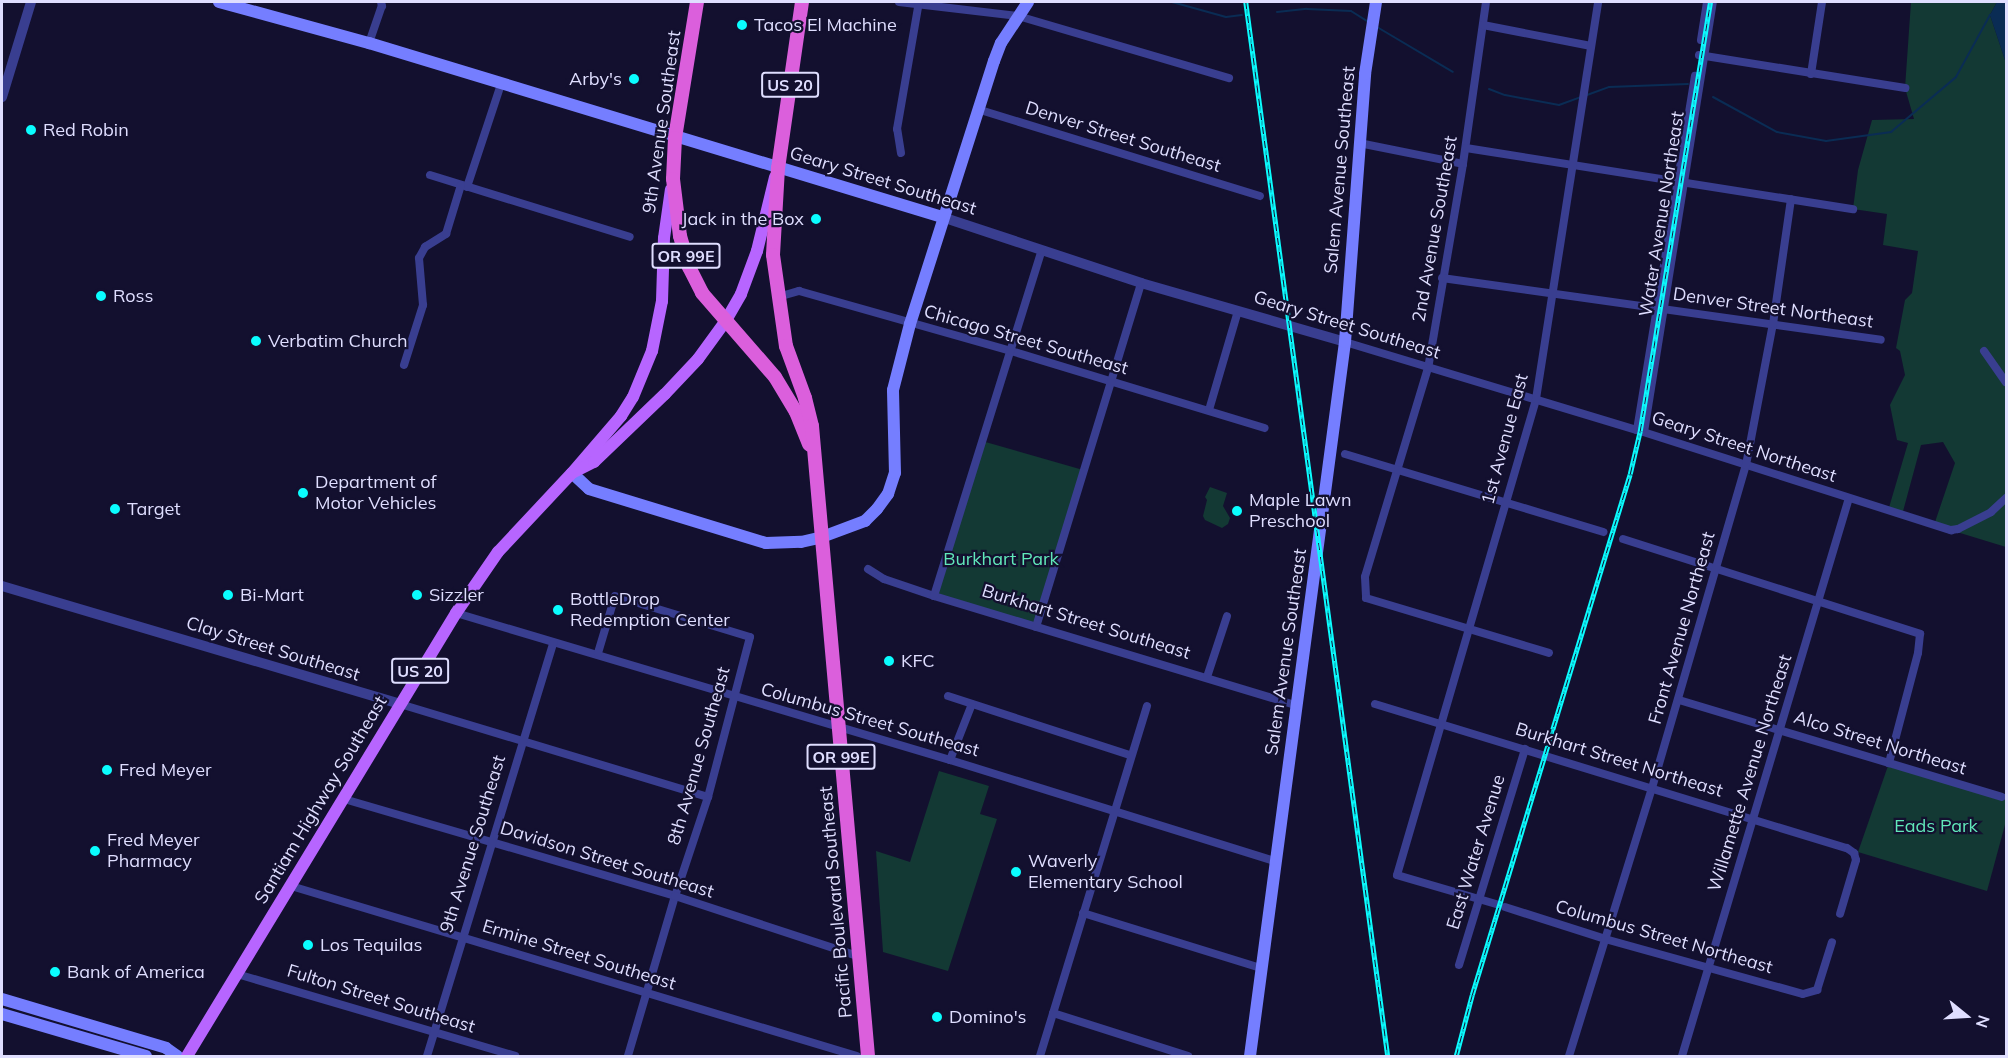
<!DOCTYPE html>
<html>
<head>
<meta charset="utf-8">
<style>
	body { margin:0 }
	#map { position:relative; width:2008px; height:1058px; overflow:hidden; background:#13102f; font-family:Mulish,sans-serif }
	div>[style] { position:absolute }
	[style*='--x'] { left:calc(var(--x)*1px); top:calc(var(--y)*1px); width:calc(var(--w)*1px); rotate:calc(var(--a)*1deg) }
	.green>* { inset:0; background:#133934; transform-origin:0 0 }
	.water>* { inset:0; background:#0a2c54 }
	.stream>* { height:2px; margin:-1px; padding:0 1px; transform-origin:1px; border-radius:1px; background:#0a2c54 }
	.minor>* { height:8px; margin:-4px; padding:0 4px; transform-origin:4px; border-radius:4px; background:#393e90 }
	.tertiary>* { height:10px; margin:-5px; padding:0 5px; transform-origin:5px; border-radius:5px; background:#393e90 }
	.secondary>* { height:12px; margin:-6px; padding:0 6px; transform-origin:6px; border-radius:6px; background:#757eff }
	.primary>* { height:12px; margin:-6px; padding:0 6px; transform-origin:6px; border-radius:6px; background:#b765ff }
	.trunk>* { height:14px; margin:-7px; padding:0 7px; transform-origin:7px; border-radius:7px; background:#db5fdc }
	.rail>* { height:4.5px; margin-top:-2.25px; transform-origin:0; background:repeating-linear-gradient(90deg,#13102f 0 7px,#0afdff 0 14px); box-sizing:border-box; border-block:2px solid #0afdff }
	.dots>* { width:16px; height:16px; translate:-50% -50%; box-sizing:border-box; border:3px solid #13102f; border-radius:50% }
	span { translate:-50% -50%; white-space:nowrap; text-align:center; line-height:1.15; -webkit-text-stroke:4.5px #13102f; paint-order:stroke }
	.shield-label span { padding:2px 4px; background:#13102f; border:2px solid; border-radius:4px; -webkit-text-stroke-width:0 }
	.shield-label { font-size:16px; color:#dfdeff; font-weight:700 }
	.poi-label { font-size:18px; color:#dfdeff }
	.left { translate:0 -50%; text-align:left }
	.right { translate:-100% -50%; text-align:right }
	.street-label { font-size:18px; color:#dfdeff }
	.park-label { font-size:18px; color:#61e8ba }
	.frame { position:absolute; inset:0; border:3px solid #dfdeff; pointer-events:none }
	.north { position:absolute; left:1936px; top:986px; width:60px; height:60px; -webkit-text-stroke:4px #13102f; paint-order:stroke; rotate:108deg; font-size:16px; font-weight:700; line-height:24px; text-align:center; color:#dfdeff }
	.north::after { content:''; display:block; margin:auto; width:21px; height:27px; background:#dfdeff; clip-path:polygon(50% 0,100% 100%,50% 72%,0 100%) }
</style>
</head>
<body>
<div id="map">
	<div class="green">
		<i style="clip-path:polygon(1911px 2px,1997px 2px,1990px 15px,2006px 63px,2006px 547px,1934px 525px,1955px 463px,1943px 442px,1921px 445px,1902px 515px,1888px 511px,1908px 443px,1897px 440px,1890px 405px,1905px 375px,1900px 351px,1896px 348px,1905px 300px,1912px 293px,1918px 251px,1883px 245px,1887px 214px,1853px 209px,1858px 170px,1872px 120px,1914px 119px,1905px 88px)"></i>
		<i style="left:982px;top:441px;width:107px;height:162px;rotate:16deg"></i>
		<i style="clip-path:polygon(1210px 487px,1227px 493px,1223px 506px,1230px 518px,1228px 524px,1222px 528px,1205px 520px,1203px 516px,1207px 500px,1205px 497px)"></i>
		<i style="clip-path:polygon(1889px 763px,2006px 798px,2006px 821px,1987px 891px,1858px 852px)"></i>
		<i style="clip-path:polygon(939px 771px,989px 786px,980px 814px,997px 819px,948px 971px,883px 952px,876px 851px,910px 862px)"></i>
	</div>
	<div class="water">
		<i style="clip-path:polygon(1997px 2px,2006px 2px,2006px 63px,1990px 15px)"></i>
	</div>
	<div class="stream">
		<i style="--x:1172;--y:2;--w:56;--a:15.5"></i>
		<i style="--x:1226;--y:17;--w:16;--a:-7"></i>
		<i style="--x:1277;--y:12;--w:30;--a:-6"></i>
		<i style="--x:1307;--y:9;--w:44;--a:2.6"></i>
		<i style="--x:1351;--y:11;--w:19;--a:32"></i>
		<i style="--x:1377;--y:27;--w:88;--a:30.6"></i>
		<i style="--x:1489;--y:89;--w:17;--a:21"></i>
		<i style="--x:1505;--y:95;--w:55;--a:10.5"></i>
		<i style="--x:1559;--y:105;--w:23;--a:-20"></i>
		<i style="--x:1587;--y:95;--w:23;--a:-20"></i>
		<i style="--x:1609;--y:87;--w:79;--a:-2.2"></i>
		<i style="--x:1713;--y:97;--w:73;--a:28.7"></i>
		<i style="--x:1777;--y:132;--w:50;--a:10.4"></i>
		<i style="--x:1826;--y:141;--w:66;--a:-7.9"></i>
		<i style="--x:1891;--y:132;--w:85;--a:-40.2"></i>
		<i style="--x:1956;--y:77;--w:71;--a:-61.3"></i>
		<i style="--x:1990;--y:15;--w:3;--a:0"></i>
	</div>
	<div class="minor">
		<i style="--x:899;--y:2;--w:120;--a:6.7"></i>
		<i style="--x:1018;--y:16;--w:220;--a:16.4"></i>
		<i style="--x:1486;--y:2;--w:164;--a:98.1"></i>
		<i style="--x:1463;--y:164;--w:207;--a:99.7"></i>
		<i style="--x:1428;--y:368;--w:218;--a:106.8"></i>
		<i style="--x:1365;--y:577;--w:21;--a:87"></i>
		<i style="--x:1366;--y:598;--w:191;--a:16.7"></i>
		<i style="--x:1483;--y:25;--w:110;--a:11"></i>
		<i style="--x:1701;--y:40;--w:38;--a:-81"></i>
		<i style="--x:369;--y:43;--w:39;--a:-71"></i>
		<i style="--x:382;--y:6;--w:4;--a:-104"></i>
		<i style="--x:1699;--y:55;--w:209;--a:9.1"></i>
		<i style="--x:1811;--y:74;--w:73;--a:-81.3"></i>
		<i style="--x:977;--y:109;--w:296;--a:17.1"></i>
		<i style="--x:1359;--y:143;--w:106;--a:11.4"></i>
		<i style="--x:1466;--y:148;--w:392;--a:9"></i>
		<i style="--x:901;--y:153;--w:24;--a:-99"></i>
		<i style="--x:897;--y:129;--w:129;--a:-80.2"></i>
		<i style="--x:430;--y:175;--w:209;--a:17.2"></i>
		<i style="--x:467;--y:187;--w:108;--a:-71.7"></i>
		<i style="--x:1442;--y:278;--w:443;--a:8"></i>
		<i style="--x:778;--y:297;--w:22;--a:-16"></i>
		<i style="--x:799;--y:291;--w:220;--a:15.8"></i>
		<i style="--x:1011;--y:351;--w:265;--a:16.9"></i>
		<i style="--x:1345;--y:342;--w:305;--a:16.8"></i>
		<i style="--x:1637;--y:430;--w:330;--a:17.7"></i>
		<i style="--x:1951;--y:530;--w:7;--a:-8"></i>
		<i style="--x:1958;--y:529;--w:37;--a:-27"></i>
		<i style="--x:1991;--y:512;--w:21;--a:-43"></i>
		<i style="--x:1984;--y:351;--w:38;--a:55"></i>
		<i style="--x:404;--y:365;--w:63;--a:-72.4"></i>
		<i style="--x:423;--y:305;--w:47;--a:-94.9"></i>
		<i style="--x:419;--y:258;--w:13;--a:-61"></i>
		<i style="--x:425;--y:247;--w:25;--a:-32"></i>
		<i style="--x:446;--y:234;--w:51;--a:-73"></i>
		<i style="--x:1209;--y:410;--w:103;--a:-73.7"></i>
		<i style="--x:1637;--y:430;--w:359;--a:-80.7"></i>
		<i style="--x:1644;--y:432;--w:436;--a:-80.9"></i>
		<i style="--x:1345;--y:454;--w:270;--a:16.8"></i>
		<i style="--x:1623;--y:539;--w:312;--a:17.7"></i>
		<i style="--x:1920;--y:634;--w:19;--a:96"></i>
		<i style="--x:1918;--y:653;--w:114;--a:104.8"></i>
		<i style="--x:868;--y:569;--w:19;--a:32"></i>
		<i style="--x:884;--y:579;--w:53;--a:18.8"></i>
		<i style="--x:934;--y:596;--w:378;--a:16.8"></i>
		<i style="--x:934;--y:596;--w:362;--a:-72.7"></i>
		<i style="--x:456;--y:613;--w:515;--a:16.57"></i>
		<i style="--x:950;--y:760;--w:340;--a:17.3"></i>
		<i style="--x:1036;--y:627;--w:360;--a:-73"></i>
		<i style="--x:598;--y:653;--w:59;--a:-73.4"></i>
		<i style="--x:615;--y:596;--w:141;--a:16.9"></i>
		<i style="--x:750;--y:637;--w:165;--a:104.7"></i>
		<i style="--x:708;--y:797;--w:104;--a:108.4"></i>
		<i style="--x:675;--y:896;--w:167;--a:106.4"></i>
		<i style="--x:1207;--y:677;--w:64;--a:-71.8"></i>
		<i style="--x:948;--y:696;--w:191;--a:18"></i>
		<i style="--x:1679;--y:700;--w:337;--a:16.7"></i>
		<i style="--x:400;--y:704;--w:322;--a:16.8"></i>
		<i style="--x:1375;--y:704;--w:493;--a:17"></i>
		<i style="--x:1847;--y:848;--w:9;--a:36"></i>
		<i style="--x:1854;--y:853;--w:7;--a:74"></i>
		<i style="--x:1856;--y:860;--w:56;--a:106.5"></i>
		<i style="--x:950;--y:760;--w:60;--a:-68.6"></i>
		<i style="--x:344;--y:799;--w:345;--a:16.3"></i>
		<i style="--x:675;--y:896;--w:195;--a:18.2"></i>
		<i style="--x:291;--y:886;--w:591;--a:16.72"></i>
		<i style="--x:1496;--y:904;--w:103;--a:-163.7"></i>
		<i style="--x:1397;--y:875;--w:496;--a:-73.7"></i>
		<i style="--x:1536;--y:399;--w:402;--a:-81.1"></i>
		<i style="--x:1505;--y:907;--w:105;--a:17.7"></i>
		<i style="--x:1605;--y:939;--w:205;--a:15.5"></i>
		<i style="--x:1803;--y:994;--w:15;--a:-16"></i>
		<i style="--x:1817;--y:990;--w:50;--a:-72.6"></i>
		<i style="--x:1083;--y:913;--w:186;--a:17.2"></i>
		<i style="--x:1459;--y:965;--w:226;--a:-73"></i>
		<i style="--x:237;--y:974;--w:290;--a:16.4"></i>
		<i style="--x:1053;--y:1013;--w:142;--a:17.7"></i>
		<i style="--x:427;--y:1056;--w:432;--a:-73"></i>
		<i style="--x:1040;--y:1056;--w:366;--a:-73"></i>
		<i style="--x:1569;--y:1056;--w:281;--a:-72.8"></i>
		<i style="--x:1652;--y:788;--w:336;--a:-73.8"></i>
		<i style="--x:1746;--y:465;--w:144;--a:-79.2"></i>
		<i style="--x:1773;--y:324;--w:126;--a:-81.8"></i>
		<i style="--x:1682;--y:1056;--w:582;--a:-73.34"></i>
	</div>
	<div class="tertiary">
		<i style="--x:2;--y:97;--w:99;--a:-73"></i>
		<i style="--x:942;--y:217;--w:210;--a:18.3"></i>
		<i style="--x:1141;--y:283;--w:212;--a:16.1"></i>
		<i style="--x:2;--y:586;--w:415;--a:16.5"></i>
	</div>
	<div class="secondary">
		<i style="--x:219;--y:2;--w:156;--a:15.3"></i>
		<i style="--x:369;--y:43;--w:599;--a:16.89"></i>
		<i style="--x:572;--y:473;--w:23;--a:43"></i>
		<i style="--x:589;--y:489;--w:185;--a:17"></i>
		<i style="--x:766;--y:543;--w:35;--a:-2"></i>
		<i style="--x:801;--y:542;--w:22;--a:-13"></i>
		<i style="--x:822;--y:537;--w:46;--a:-20.4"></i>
		<i style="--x:865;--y:521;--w:17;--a:-45"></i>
		<i style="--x:877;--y:509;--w:19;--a:-54"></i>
		<i style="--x:888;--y:494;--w:22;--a:-72"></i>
		<i style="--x:895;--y:473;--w:83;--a:-91.4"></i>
		<i style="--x:893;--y:390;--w:68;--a:-75.6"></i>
		<i style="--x:910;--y:324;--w:276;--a:-72.3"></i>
		<i style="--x:994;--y:61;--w:19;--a:-69"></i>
		<i style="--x:1001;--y:43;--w:49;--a:-56.6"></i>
		<i style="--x:2;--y:999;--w:171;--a:16.6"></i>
		<i style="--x:166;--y:1048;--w:14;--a:36"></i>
		<i style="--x:2;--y:1014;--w:150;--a:16.3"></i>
		<i style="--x:1250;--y:1056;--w:720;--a:-82.42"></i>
		<i style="--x:1345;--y:342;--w:269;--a:-85.7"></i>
		<i style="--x:1365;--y:74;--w:73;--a:-81.3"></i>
	</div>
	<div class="primary">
		<i style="--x:573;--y:472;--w:74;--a:-49.4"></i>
		<i style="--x:621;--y:416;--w:22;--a:-58"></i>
		<i style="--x:633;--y:397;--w:50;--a:-67.6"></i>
		<i style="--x:652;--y:351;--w:51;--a:-78.7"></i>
		<i style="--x:662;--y:301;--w:63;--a:-88.2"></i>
		<i style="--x:664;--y:238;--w:49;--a:-81.9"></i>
		<i style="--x:187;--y:1056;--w:518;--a:-58.73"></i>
		<i style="--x:456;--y:613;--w:74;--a:-55.5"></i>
		<i style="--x:498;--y:552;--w:108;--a:-46.9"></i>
		<i style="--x:572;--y:473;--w:25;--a:-27"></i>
		<i style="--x:594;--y:462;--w:98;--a:-43.8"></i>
		<i style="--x:665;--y:394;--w:48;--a:-46.7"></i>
		<i style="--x:698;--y:359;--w:46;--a:-53.9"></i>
		<i style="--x:725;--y:322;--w:32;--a:-60"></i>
		<i style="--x:741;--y:294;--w:46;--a:-69.6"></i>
		<i style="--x:757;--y:251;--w:76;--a:-76.3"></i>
	</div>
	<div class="trunk">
		<i style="--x:697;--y:2;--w:138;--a:99.2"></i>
		<i style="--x:675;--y:138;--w:41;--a:92.8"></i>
		<i style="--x:673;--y:179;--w:57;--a:83"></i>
		<i style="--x:680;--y:236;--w:32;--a:74"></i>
		<i style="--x:689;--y:267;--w:29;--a:63"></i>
		<i style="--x:702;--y:293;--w:111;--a:49"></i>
		<i style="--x:775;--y:377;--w:41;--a:59"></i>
		<i style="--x:796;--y:412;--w:35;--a:68"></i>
		<i style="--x:802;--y:2;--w:168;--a:98.2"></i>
		<i style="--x:778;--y:168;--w:87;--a:93.3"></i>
		<i style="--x:773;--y:255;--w:92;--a:81.9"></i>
		<i style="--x:786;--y:346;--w:55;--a:69.9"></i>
		<i style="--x:805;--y:398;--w:29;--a:76"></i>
		<i style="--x:812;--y:426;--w:632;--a:84.92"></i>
	</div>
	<div class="rail">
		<i style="--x:1246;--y:2;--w:1064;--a:82.33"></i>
		<i style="--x:1456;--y:1056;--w:63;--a:-75.3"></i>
		<i style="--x:1472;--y:995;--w:544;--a:-73.13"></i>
		<i style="--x:1630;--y:474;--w:44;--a:-76.9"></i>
		<i style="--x:1640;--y:431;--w:435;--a:-80.7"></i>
	</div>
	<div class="dots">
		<i style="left:742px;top:25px;background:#0afdff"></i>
		<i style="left:634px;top:79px;background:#0afdff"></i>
		<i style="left:31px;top:130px;background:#0afdff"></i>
		<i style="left:816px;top:219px;background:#0afdff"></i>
		<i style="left:101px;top:296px;background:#0afdff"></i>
		<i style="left:256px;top:341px;background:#0afdff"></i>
		<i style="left:303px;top:493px;background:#0afdff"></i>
		<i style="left:115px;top:509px;background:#0afdff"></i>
		<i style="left:1237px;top:511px;background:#0afdff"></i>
		<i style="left:228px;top:595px;background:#0afdff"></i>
		<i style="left:417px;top:595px;background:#0afdff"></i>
		<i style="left:558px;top:610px;background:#0afdff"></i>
		<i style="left:889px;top:661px;background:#0afdff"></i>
		<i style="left:107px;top:770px;background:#0afdff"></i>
		<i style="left:95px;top:851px;background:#0afdff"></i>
		<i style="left:1016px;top:872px;background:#0afdff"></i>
		<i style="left:308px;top:945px;background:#0afdff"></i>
		<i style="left:55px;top:972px;background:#0afdff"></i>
		<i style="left:937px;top:1017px;background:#0afdff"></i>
	</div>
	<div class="shield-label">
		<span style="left:790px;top:85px">US 20</span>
		<span style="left:686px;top:256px">OR 99E</span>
		<span style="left:420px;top:671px">US 20</span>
		<span style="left:841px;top:757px">OR 99E</span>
	</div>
	<div class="poi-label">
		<span class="left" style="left:754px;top:25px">Tacos El Machine</span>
		<span class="right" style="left:622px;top:79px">Arby's</span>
		<span class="left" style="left:43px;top:130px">Red Robin</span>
		<span class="right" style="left:804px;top:219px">Jack in the Box</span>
		<span class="left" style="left:113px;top:296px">Ross</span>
		<span class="left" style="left:268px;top:341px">Verbatim Church</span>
		<span class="left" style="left:315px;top:493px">Department of<br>Motor Vehicles</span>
		<span class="left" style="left:1249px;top:511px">Maple Lawn<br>Preschool</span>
		<span class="left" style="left:127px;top:509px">Target</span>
		<span class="left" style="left:240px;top:595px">Bi-Mart</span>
		<span class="left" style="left:429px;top:595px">Sizzler</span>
		<span class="left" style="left:570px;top:610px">BottleDrop<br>Redemption Center</span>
		<span class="left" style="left:901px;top:661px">KFC</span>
		<span class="left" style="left:119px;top:770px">Fred Meyer</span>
		<span class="left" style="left:107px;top:851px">Fred Meyer<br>Pharmacy</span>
		<span class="left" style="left:1028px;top:872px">Waverly<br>Elementary School</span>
		<span class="left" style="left:320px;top:945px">Los Tequilas</span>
		<span class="left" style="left:67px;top:972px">Bank of America</span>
		<span class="left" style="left:949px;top:1017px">Domino's</span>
	</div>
	<div class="street-label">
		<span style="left:662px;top:122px;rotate:-82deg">9th Avenue Southeast</span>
		<span style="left:1123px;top:137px;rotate:17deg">Denver Street Southeast</span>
		<span style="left:1340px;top:170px;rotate:-85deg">Salem Avenue Southeast</span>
		<span style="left:883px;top:181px;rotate:17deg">Geary Street Southeast</span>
		<span style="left:1662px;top:214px;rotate:-81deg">Water Avenue Northeast</span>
		<span style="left:1435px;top:229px;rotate:-80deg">2nd Avenue Southeast</span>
		<span style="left:1773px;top:308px;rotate:8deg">Denver Street Northeast</span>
		<span style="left:1347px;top:325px;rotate:17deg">Geary Street Southeast</span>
		<span style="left:1026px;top:340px;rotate:16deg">Chicago Street Southeast</span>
		<span style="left:1505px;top:439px;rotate:-75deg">1st Avenue East</span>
		<span style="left:1744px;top:447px;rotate:18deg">Geary Street Northeast</span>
		<span style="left:1086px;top:622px;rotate:17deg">Burkhart Street Southeast</span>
		<span style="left:1682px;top:628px;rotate:-74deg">Front Avenue Northeast</span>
		<span style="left:273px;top:649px;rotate:17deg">Clay Street Southeast</span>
		<span style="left:1286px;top:652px;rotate:-82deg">Salem Avenue Southeast</span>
		<span style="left:870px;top:720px;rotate:16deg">Columbus Street Southeast</span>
		<span style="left:1880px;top:743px;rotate:17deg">Alco Street Northeast</span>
		<span style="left:699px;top:756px;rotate:-74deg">8th Avenue Southeast</span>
		<span style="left:1619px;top:760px;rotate:17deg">Burkhart Street Northeast</span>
		<span style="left:1750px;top:773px;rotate:-73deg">Willamette Avenue Northeast</span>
		<span style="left:321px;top:800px;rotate:-59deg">Santiam Highway Southeast</span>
		<span style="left:473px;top:844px;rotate:-73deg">9th Avenue Southeast</span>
		<span style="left:1476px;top:852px;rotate:-73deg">East Water Avenue</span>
		<span style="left:607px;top:860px;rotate:17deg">Davidson Street Southeast</span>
		<span style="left:836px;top:902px;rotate:-95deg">Pacific Boulevard Southeast</span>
		<span style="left:1664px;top:937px;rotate:16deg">Columbus Street Northeast</span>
		<span style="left:579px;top:955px;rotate:17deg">Ermine Street Southeast</span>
		<span style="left:381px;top:999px;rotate:17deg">Fulton Street Southeast</span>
	</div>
	<div class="park-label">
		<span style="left:1001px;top:559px">Burkhart Park</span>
		<span style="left:1936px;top:826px">Eads Park</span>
	</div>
	<div class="frame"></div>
	<div class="north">N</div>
</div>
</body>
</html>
